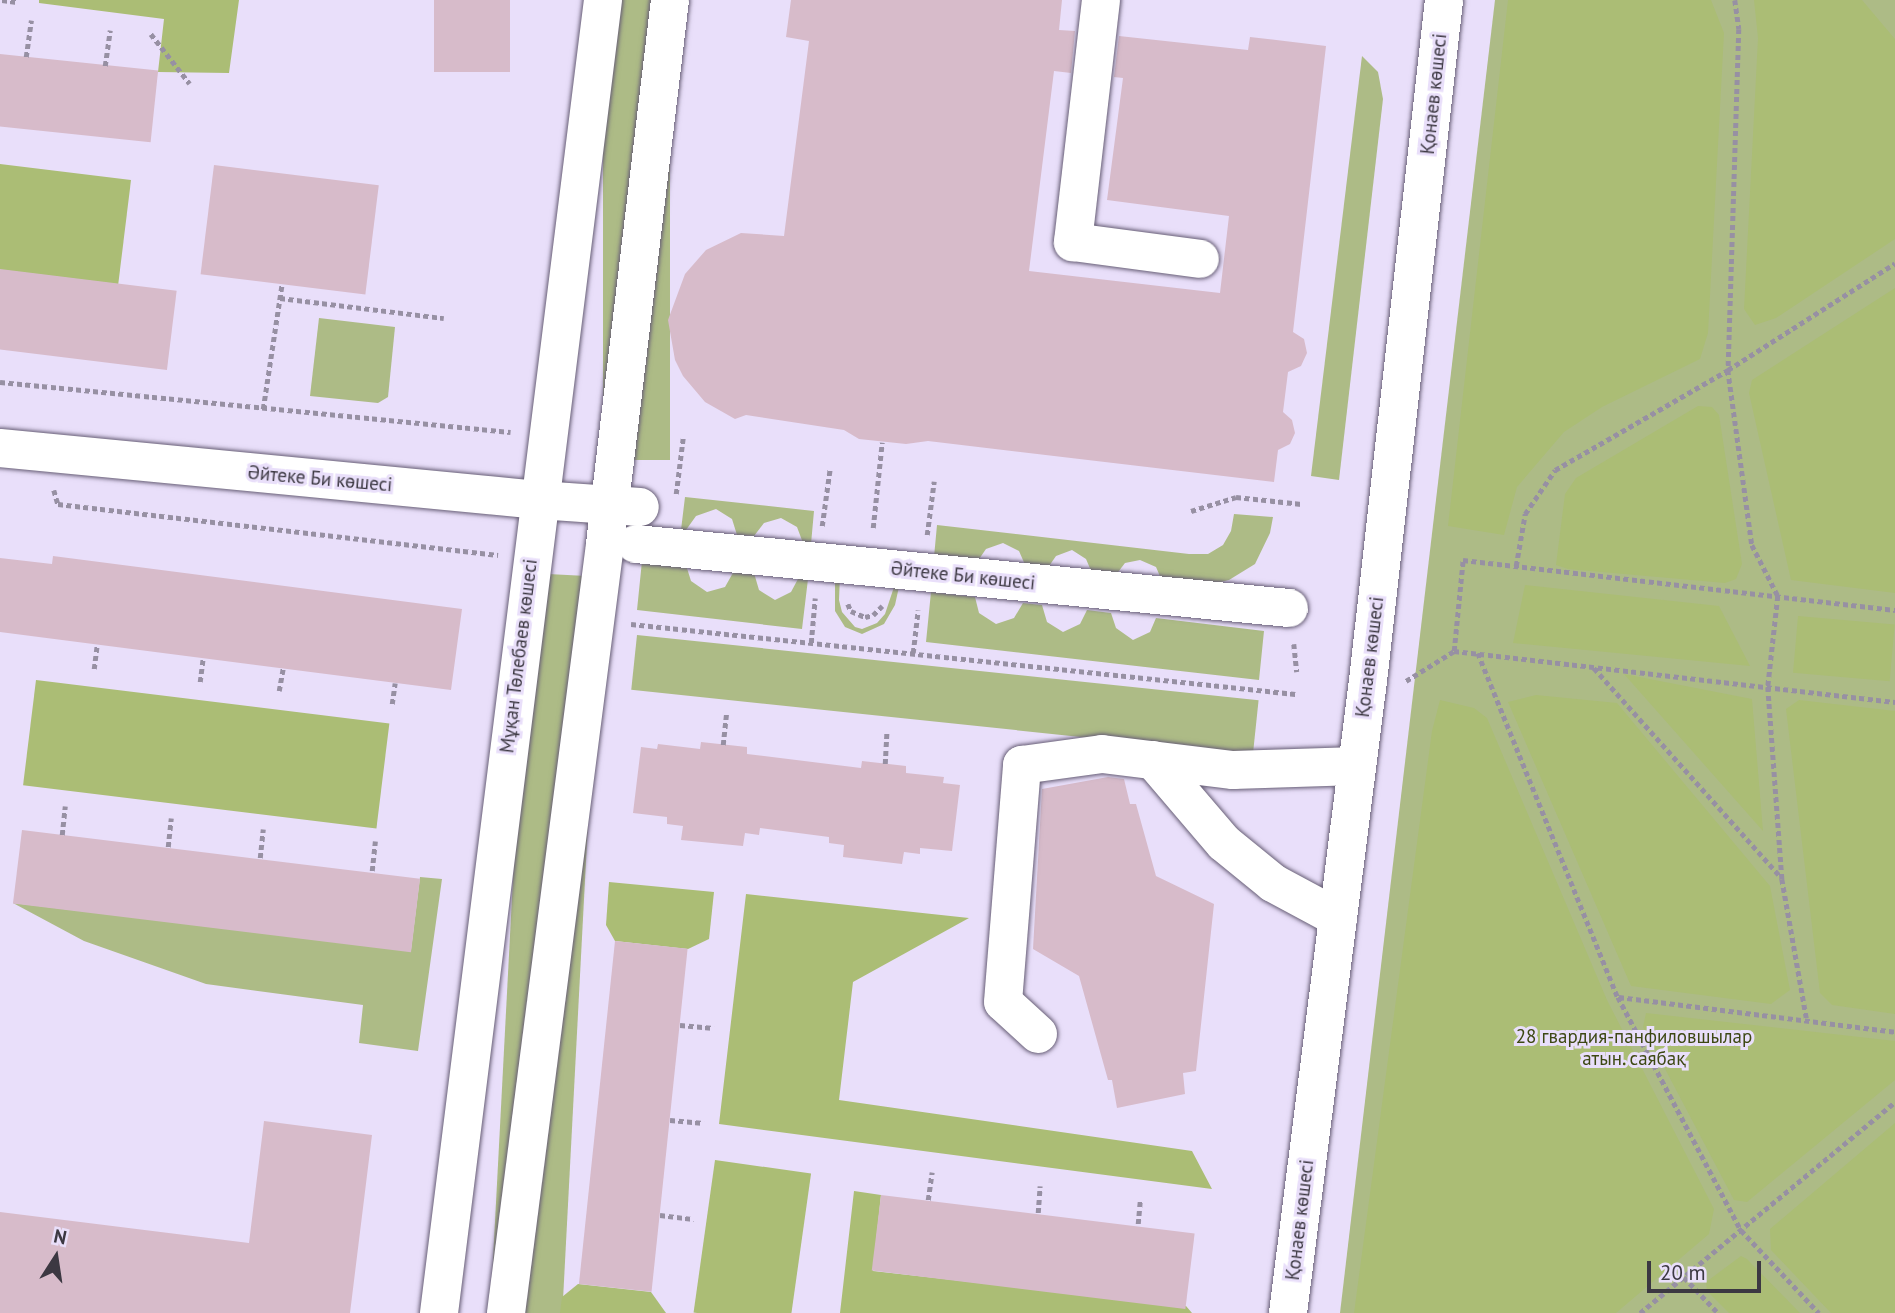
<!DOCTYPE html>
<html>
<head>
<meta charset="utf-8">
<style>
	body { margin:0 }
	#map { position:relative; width:1895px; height:1313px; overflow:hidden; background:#e9dffa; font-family:"PT Sans",sans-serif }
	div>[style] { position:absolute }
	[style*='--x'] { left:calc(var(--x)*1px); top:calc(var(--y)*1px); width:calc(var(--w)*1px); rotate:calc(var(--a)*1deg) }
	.green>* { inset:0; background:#adbb86; transform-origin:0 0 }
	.forest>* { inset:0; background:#abbd75; transform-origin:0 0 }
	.building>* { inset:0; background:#d7bbca; transform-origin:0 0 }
	.path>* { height:4.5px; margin-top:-2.25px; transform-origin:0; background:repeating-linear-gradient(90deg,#9790a3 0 5px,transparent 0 8.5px) }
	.roads { filter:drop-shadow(0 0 2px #675e76) drop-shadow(0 0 2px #675e76) }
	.minor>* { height:38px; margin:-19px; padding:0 19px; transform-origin:19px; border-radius:19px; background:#fff }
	span { translate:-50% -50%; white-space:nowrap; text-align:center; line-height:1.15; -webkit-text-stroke:6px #e9dffa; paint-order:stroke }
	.street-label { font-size:19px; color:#3c3842 }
	.park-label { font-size:19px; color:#3d4813 }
	.north { position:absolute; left:21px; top:1222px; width:70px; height:70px; -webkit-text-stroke:5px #e9dffa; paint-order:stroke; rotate:12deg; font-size:19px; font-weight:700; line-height:28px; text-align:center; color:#3c3842 }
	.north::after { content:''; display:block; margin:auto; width:24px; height:32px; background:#3c3842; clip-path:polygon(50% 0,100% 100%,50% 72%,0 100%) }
	.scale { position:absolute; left:1647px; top:1261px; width:114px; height:32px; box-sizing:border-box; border:4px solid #3c3842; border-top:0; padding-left:9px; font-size:21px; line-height:24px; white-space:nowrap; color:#3c3842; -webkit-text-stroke:5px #e9dffa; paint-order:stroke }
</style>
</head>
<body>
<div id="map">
	<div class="green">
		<i style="left:603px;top:0;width:67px;height:460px"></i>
		<i style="clip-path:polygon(1495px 0,1895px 0,1895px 1313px,1340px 1313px)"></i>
		<i style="clip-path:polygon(1362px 56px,1378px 72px,1383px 99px,1339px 480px,1311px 476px)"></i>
		<i style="clip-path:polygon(319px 318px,395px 327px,388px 397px,378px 403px,310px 396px)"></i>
		<i style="clip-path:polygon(685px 497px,814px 511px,811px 544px,803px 543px,797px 527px,781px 518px,764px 523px,754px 536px,737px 535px,732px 519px,716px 509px,696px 516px,686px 530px,681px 530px)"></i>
		<i style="clip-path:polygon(1234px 514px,1273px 517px,1270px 533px,1255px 564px,1229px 580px,1213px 584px,1162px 581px,1156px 567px,1140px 560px,1125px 563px,1115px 576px,1092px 573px,1086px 559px,1072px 550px,1056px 556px,1047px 569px,1026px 567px,1019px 551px,1003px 543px,986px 549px,977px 562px,934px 557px,937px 525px,1189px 554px,1208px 554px,1223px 545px,1231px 531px)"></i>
		<i style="clip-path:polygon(642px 561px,686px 565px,691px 581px,707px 592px,725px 587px,734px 571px,754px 573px,759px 590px,775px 600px,791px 592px,798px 579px,808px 579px,802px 629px,637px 610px)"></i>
		<i style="left:529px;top:573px;width:72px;height:745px;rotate:3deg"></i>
		<i style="clip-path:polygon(835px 575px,840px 575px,839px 600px,842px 612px,855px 627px,862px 629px,877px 623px,885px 614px,896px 581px,900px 582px,895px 605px,884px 624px,862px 634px,845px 627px,835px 611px)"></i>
		<i style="clip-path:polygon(931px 592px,975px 597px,979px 613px,996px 624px,1014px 618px,1023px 603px,1042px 605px,1047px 622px,1063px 632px,1080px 624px,1087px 610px,1111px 613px,1116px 628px,1133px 640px,1150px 632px,1156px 618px,1264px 631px,1259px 680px,926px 642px)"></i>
		<i style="left:637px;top:635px;width:625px;height:55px;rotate:6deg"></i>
		<i style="clip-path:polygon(420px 877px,442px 879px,418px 1051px,359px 1043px,363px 1005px,206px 984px,84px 941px,13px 903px,411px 950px)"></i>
	</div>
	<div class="forest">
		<i style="clip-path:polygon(39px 0,239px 0,229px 73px,158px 72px,164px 19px,39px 3px)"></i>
		<i style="clip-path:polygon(1508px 0,1711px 0,1724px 33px,1708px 333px,1700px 359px,1602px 407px,1564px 432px,1517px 487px,1504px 535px,1448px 526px)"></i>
		<i style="clip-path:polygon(1754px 0,1862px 0,1895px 39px,1895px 239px,1776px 318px,1755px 325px,1744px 309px,1758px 38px)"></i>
		<i style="left:0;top:164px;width:132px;height:105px;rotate:7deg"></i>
		<i style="clip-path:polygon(1895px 288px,1895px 593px,1791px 580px,1749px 393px,1752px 380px)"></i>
		<i style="clip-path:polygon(1698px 406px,1712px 407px,1719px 415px,1742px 564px,1736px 579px,1725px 583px,1568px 569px,1556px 565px,1565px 494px,1576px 478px)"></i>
		<i style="clip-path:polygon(1525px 585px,1719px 606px,1750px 666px,1513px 643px)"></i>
		<i style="left:1798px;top:616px;width:97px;height:57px;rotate:5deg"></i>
		<i style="clip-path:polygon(1624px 674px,1752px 699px,1763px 831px)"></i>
		<i style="left:36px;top:680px;width:356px;height:106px;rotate:7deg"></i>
		<i style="clip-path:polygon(1536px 695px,1617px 703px,1770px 886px,1790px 990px,1771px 1004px,1631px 986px,1508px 702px)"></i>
		<i style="clip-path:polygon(1440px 700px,1474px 708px,1487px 718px,1607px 1000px,1714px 1209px,1709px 1234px,1616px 1313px,1354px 1313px,1432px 731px)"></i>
		<i style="clip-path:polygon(1799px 700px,1895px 711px,1895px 1014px,1832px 1005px,1820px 993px,1786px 709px)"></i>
		<i style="clip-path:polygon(609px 882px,714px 892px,709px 939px,688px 949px,615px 941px,606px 925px)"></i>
		<i style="clip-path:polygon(746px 894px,969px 918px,853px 982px,839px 1100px,1192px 1151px,1212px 1189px,719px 1124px)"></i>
		<i style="clip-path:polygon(1646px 1013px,1895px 1041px,1895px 1080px,1747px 1202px,1734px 1200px,1643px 1027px)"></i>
		<i style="clip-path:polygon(1895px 1123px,1895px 1313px,1831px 1313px,1771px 1250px,1770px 1229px)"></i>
		<i style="left:715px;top:1160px;width:97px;height:154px;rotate:8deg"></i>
		<i style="clip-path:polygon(854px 1191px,881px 1195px,873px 1271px,1186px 1306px,1192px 1313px,840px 1313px)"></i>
		<i style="clip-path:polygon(1741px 1256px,1747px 1259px,1800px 1313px,1729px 1313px,1707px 1291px,1706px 1282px)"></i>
		<i style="clip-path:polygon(578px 1284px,651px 1292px,666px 1313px,560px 1313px,562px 1297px)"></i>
	</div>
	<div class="building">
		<i style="left:434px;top:0;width:76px;height:72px"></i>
		<i style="clip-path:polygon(791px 0,1062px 0,1059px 30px,1075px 31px,1071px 73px,1054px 71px,1029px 271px,1220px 293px,1229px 216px,1107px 200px,1123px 78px,1114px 77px,1119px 36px,1248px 50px,1250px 37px,1326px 46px,1293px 332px,1304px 339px,1307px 353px,1301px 366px,1288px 372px,1283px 412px,1292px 420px,1295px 433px,1290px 444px,1278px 450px,1274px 482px,928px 441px,906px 444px,859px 439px,844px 430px,746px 415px,735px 419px,705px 402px,683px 376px,675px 360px,668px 320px,685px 274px,706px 250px,741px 233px,784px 236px,809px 41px,786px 37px)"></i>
		<i style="left:0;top:54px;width:159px;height:72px;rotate:6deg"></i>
		<i style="left:214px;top:165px;width:166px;height:110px;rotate:7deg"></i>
		<i style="left:0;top:269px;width:178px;height:80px;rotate:7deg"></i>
		<i style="clip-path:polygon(53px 556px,462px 609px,451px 690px,0 632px,0 558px,52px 564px)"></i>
		<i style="clip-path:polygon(701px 742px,747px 747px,747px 754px,861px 768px,862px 761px,906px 766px,906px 773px,944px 777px,943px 783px,960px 785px,952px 851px,920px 848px,920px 854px,904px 852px,902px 864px,843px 857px,844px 845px,829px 843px,829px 837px,760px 828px,759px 835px,745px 833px,743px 846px,681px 840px,683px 826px,667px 824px,667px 817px,633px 813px,641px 747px,657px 749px,658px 744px,700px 749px)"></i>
		<i style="clip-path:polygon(1108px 777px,1124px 779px,1130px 804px,1136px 804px,1156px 876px,1214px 904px,1196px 1071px,1183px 1073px,1185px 1094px,1117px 1108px,1112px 1080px,1108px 1080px,1079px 976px,1033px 949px,1042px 789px)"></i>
		<i style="left:22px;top:830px;width:401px;height:74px;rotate:7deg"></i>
		<i style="left:615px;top:941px;width:73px;height:345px;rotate:6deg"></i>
		<i style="clip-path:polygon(264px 1121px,372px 1135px,350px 1313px,0 1313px,0 1212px,249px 1243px)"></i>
		<i style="left:881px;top:1195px;width:316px;height:76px;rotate:7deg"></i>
	</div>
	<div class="path">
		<i style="--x:2;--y:0;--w:15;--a:8"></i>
		<i style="--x:1735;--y:0;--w:29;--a:82"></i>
		<i style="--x:1739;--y:29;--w:341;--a:91.8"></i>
		<i style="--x:1728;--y:370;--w:177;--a:82.2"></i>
		<i style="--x:1752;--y:545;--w:57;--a:63"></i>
		<i style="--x:1778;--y:596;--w:92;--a:96.3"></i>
		<i style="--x:1768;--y:687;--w:193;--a:85.8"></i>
		<i style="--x:1782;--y:879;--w:144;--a:80"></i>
		<i style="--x:151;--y:34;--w:63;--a:52"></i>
		<i style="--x:26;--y:57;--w:37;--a:-82"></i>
		<i style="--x:105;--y:66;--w:36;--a:-82"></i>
		<i style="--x:280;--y:298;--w:165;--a:7"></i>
		<i style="--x:0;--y:382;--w:513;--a:5.59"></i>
		<i style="--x:263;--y:409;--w:126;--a:-81.4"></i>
		<i style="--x:54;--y:490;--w:15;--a:74"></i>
		<i style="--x:58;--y:504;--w:443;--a:6.6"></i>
		<i style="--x:676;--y:494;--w:56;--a:-82.9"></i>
		<i style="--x:1191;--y:511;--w:47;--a:-17.3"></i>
		<i style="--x:1236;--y:497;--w:66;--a:6.1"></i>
		<i style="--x:822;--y:526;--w:59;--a:-82.1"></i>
		<i style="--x:873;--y:528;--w:86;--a:-84"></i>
		<i style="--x:927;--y:535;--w:54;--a:-82.6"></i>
		<i style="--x:1516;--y:566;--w:53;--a:-80.2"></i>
		<i style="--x:1525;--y:514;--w:53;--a:-55.7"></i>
		<i style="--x:1555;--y:470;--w:200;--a:-30"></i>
		<i style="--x:1728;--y:370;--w:198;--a:-32.6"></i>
		<i style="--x:848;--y:604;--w:8;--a:67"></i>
		<i style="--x:851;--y:611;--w:15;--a:23"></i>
		<i style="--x:865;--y:617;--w:8;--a:-14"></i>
		<i style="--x:873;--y:615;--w:13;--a:-45"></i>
		<i style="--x:631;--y:624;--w:668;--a:6.02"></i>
		<i style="--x:811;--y:643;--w:45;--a:-84.9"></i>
		<i style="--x:1294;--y:644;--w:28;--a:84"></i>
		<i style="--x:1454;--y:651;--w:91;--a:-84.4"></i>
		<i style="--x:1463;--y:560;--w:435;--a:6.6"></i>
		<i style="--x:913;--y:653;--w:43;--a:-83.4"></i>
		<i style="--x:1478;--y:653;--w:371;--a:67.9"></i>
		<i style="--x:1618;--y:997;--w:263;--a:62.2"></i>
		<i style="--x:1741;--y:1230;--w:114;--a:46.8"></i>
		<i style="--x:1594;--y:668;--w:282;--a:48.2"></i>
		<i style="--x:94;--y:669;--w:25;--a:-83"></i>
		<i style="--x:1406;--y:681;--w:57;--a:-32"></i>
		<i style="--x:1454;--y:651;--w:444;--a:6.6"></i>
		<i style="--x:200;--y:682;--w:24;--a:-83"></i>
		<i style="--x:279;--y:691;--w:23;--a:-80"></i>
		<i style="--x:392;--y:704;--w:21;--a:-82"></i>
		<i style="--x:723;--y:745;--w:31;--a:-84"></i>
		<i style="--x:885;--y:764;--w:33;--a:-87"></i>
		<i style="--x:62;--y:835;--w:29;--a:-84"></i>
		<i style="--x:168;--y:847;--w:29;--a:-84"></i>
		<i style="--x:260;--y:858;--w:29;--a:-84"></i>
		<i style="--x:372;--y:871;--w:30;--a:-84"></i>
		<i style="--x:1619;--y:997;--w:278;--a:7.2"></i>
		<i style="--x:680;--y:1025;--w:34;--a:5"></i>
		<i style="--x:670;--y:1120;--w:34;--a:5"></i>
		<i style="--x:928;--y:1200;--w:28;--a:-82"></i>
		<i style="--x:1038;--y:1213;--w:27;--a:-86"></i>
		<i style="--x:660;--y:1215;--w:34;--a:7"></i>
		<i style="--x:1138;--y:1224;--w:25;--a:-85"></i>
		<i style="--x:1684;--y:1277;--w:50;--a:46.6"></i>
		<i style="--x:1640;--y:1313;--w:331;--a:-39.6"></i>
	</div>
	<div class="roads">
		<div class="minor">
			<i style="--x:1101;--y:0;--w:244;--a:96.6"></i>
			<i style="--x:1073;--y:242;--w:128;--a:7.6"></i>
			<i style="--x:0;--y:448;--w:542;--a:5.51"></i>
			<i style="--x:539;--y:500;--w:101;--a:4"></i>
			<i style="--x:636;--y:544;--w:656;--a:5.6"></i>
			<i style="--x:1153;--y:760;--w:109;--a:49.5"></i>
			<i style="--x:1224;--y:843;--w:63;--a:39.2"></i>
			<i style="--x:1273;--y:883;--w:74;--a:28.3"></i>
			<i style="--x:1038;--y:1034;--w:47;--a:-137.6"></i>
			<i style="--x:1003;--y:1002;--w:238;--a:-85.4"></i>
			<i style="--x:1022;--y:765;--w:81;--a:-7.8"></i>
			<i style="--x:1102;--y:754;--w:132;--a:7"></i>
			<i style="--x:1233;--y:770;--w:124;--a:-1.8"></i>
			<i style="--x:439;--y:1313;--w:1323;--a:-82.88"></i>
			<i style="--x:506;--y:1313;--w:775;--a:-82.66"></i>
			<i style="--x:605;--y:544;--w:548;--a:-83.19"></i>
			<i style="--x:1288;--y:1313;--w:637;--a:-82.79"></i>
			<i style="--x:1368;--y:681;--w:685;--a:-83.63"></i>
		</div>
	</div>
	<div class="street-label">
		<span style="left:1434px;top:94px;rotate:-84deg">Қонаев көшесі</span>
		<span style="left:320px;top:479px;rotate:5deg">Әйтеке Би көшесі</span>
		<span style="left:963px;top:576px;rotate:6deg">Әйтеке Би көшесі</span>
		<span style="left:519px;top:656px;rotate:-83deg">Мұқан Төлебаев көшесі</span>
		<span style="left:1370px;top:657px;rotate:-83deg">Қонаев көшесі</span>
		<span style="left:1300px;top:1220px;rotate:-83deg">Қонаев көшесі</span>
	</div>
	<div class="park-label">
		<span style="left:1634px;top:1048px">28 гвардия-панфиловшылар<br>атын. саябақ</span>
	</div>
	<div class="north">N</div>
	<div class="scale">20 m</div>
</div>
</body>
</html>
